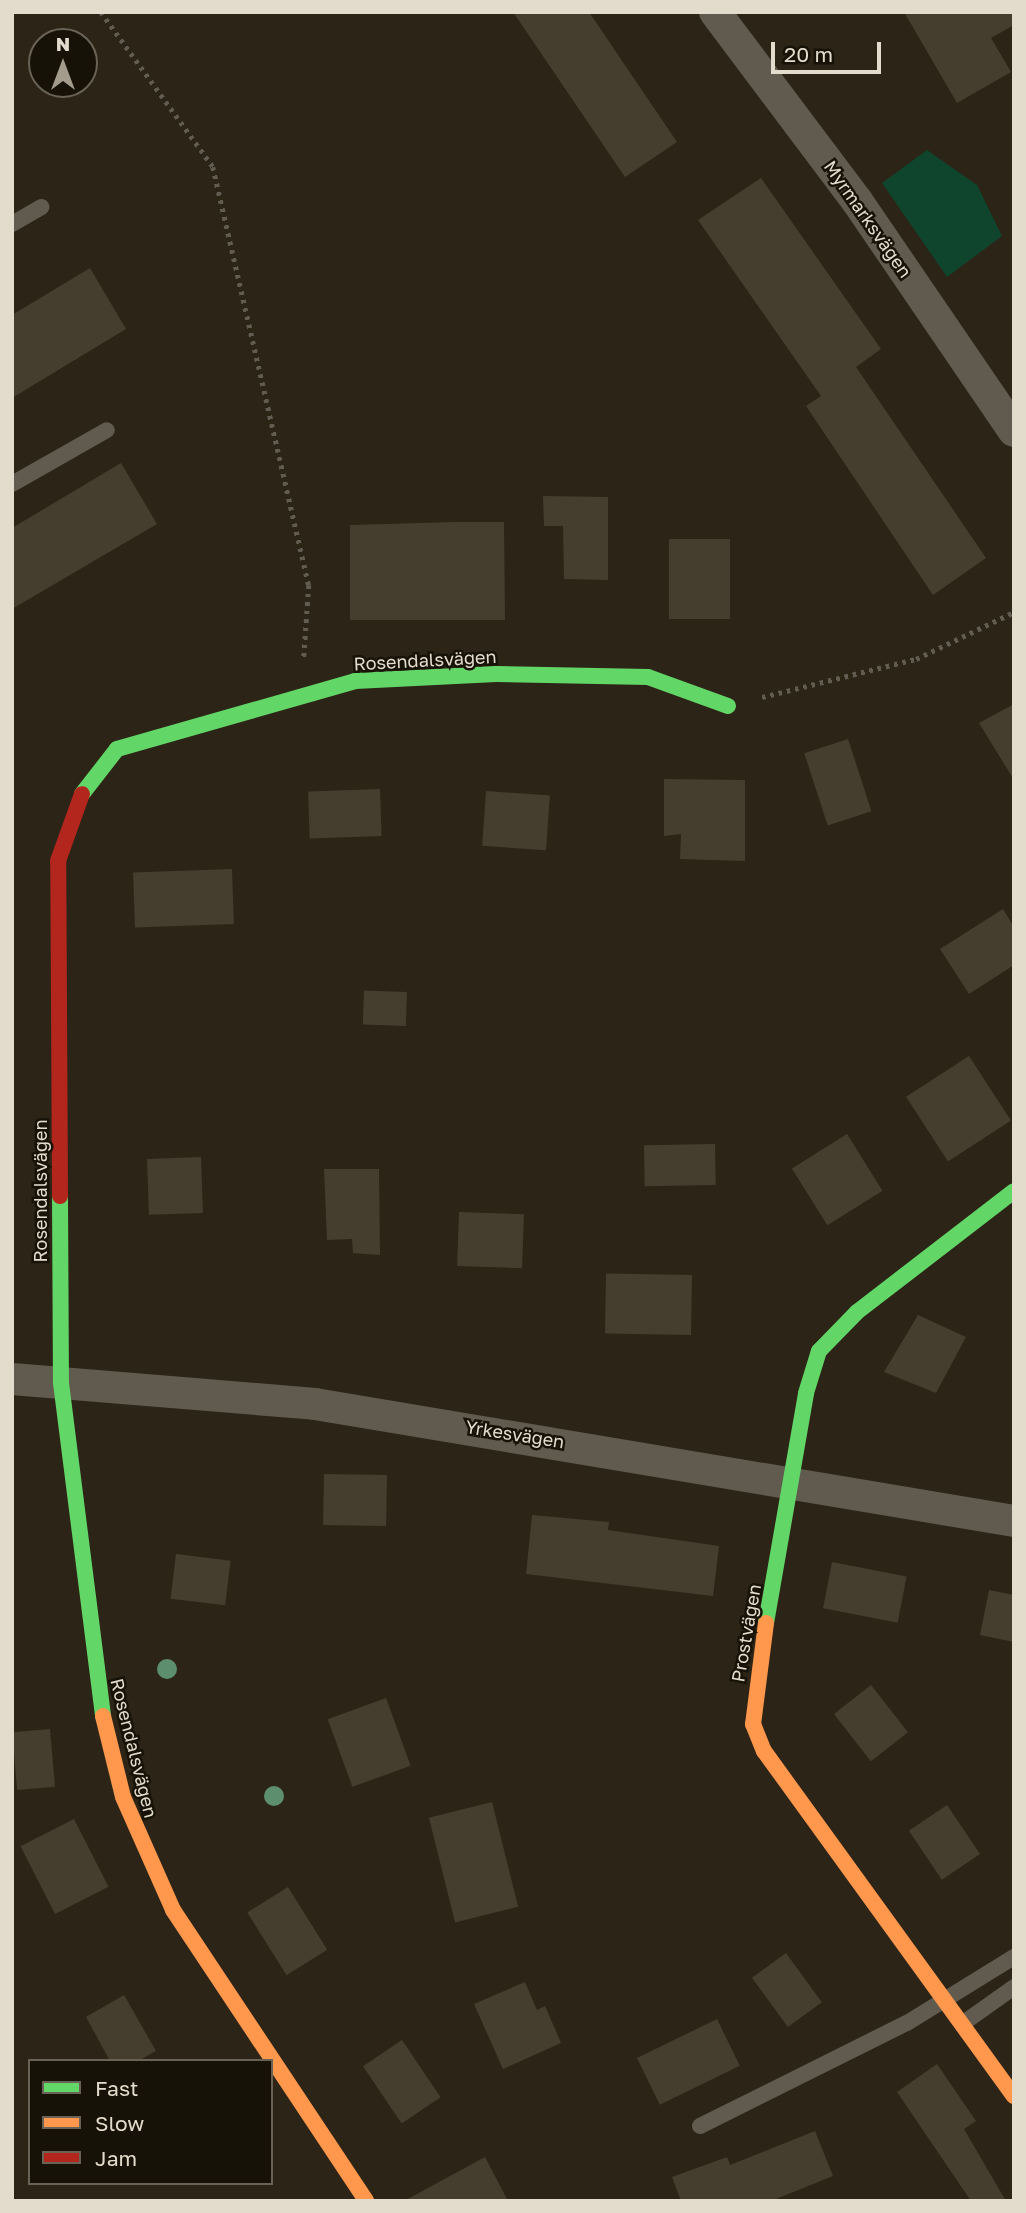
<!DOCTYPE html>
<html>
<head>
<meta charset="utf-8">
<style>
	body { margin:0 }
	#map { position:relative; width:1026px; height:2213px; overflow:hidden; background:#2c2416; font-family:"Golos Text",sans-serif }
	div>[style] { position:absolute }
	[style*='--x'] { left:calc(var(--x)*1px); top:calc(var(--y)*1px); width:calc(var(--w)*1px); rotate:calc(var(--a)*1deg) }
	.green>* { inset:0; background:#0f452d }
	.building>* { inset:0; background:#453e2e; transform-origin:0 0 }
	.path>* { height:4.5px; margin-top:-2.25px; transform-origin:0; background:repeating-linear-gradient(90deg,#615b52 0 3.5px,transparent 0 8.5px) }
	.lane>* { height:16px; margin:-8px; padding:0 8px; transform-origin:8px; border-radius:8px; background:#605a4f }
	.street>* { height:32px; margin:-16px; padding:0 16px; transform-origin:16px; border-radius:16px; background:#605a4f }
	.fast>* { height:16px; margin:-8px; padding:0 8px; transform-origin:8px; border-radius:8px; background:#63d668 }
	.slow>* { height:16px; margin:-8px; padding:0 8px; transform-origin:8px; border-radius:8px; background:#ff974d }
	.jam>* { height:16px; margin:-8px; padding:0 8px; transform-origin:8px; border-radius:8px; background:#b3261e }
	.trees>* { width:20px; height:20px; margin:-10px; border-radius:50%; background:#5d8f6f }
	span { translate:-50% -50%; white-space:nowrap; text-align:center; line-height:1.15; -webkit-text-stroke:5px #171207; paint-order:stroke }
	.street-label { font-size:18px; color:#e3dbcb }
	.frame { position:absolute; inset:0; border:14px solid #e3dbcb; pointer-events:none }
	.legend { position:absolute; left:28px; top:2059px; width:245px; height:126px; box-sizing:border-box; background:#171207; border:2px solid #696255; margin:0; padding:9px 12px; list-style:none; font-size:21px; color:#e3dbcb }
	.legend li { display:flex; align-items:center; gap:14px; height:35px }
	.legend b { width:35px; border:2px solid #696255 }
	.north { position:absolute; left:28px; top:28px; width:70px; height:70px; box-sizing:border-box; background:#171207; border:2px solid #696255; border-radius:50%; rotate:0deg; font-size:19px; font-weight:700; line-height:28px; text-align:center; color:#e3dbcb }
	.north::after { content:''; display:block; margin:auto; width:24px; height:32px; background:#a39b8c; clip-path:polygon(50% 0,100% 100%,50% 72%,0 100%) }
	.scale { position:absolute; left:771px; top:42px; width:110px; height:32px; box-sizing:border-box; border:4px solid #e3dbcb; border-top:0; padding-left:9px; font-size:21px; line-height:24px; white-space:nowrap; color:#e3dbcb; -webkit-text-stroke:5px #171207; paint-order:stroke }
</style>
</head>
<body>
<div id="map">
	<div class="green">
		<i style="clip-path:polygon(927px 150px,977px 185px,1002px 236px,947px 277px,882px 183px)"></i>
	</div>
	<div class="building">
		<i style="clip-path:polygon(513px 12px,589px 12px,677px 142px,625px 177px)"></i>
		<i style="clip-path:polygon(904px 12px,1014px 12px,1014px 25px,991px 38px,1011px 72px,957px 103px)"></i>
		<i style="clip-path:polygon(761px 178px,881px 349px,856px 367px,986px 558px,933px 595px,806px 406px,821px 396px,698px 220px)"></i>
		<i style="clip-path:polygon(90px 268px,126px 329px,12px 398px,12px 315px)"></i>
		<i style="clip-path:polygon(121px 463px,157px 524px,12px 609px,12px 528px)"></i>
		<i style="clip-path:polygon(543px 496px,608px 497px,608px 580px,564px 579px,563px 526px,544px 526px)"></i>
		<i style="clip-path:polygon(456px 522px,504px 522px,505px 620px,350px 620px,350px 525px)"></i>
		<i style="left:669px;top:539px;width:61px;height:80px"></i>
		<i style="clip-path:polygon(1014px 704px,1014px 780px,979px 723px)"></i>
		<i style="left:848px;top:739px;width:76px;height:46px;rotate:72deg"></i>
		<i style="clip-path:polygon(664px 779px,745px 780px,745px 861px,680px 859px,681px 834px,664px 836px)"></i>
		<i style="left:380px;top:789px;width:47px;height:72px;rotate:88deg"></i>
		<i style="left:486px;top:791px;width:64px;height:55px;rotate:4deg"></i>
		<i style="left:232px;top:869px;width:55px;height:99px;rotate:88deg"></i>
		<i style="clip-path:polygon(1003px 909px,1014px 927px,1014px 965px,969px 994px,940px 949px)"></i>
		<i style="left:407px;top:992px;width:34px;height:43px;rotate:92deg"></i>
		<i style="left:969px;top:1056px;width:77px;height:75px;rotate:57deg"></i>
		<i style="left:847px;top:1134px;width:67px;height:65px;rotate:58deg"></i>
		<i style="left:715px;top:1144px;width:41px;height:71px;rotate:89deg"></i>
		<i style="left:201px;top:1157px;width:56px;height:54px;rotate:88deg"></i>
		<i style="clip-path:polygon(324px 1169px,379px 1169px,380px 1255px,353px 1253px,352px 1239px,327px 1240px)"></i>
		<i style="left:459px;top:1212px;width:65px;height:54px;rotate:2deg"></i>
		<i style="left:692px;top:1275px;width:60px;height:86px;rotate:91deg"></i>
		<i style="clip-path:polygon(918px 1315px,966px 1337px,936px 1393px,884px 1372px)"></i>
		<i style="left:324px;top:1474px;width:63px;height:51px;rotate:1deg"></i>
		<i style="clip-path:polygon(532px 1515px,609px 1522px,608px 1530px,719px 1546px,713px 1596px,526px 1574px)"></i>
		<i style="left:176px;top:1554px;width:55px;height:45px;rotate:7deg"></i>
		<i style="left:832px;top:1562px;width:76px;height:47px;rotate:11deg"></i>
		<i style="clip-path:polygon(989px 1590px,1014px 1595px,1014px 1642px,980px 1635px)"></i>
		<i style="left:871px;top:1685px;width:60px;height:47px;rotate:52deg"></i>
		<i style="left:386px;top:1698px;width:72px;height:62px;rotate:70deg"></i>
		<i style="left:50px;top:1729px;width:58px;height:38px;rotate:85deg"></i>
		<i style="left:492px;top:1802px;width:108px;height:65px;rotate:76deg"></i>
		<i style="left:947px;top:1805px;width:59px;height:46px;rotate:56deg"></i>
		<i style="left:74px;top:1819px;width:76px;height:60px;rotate:63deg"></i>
		<i style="left:288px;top:1887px;width:74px;height:48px;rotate:58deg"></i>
		<i style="left:786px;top:1953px;width:61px;height:42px;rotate:54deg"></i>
		<i style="clip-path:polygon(525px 1982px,537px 2010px,545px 2006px,561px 2043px,503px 2069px,474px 2004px)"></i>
		<i style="clip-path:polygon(124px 1995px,156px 2051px,138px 2061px,110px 2061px,86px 2017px)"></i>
		<i style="left:717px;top:2019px;width:52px;height:89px;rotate:64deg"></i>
		<i style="left:402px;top:2040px;width:69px;height:47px;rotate:56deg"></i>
		<i style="clip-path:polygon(937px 2064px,976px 2121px,964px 2129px,1006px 2201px,971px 2201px,897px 2092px)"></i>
		<i style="clip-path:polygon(815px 2131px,833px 2176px,771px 2201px,681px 2201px,672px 2177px,727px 2157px,730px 2165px)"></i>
		<i style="clip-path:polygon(485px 2157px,508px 2201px,404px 2201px)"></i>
	</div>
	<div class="path">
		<i style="--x:101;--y:12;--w:191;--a:54.1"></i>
		<i style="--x:213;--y:167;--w:429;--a:77.1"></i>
		<i style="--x:309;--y:585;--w:72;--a:94"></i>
		<i style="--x:762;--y:697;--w:159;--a:-13.9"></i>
		<i style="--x:916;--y:659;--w:109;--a:-25.6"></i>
	</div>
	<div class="lane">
		<i style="--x:12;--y:224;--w:34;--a:-30"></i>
		<i style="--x:12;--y:484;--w:109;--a:-29.6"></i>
		<i style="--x:962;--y:2024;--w:64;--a:-35.4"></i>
		<i style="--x:700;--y:2126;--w:231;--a:-26.5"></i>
		<i style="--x:907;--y:2023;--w:126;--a:-31.7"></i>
	</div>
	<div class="street">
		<i style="--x:715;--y:12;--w:236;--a:53.1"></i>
		<i style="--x:857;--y:201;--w:278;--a:55.7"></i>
		<i style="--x:12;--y:1379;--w:304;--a:4.7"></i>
		<i style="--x:315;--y:1404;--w:709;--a:9.5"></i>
	</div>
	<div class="fast">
		<i style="--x:82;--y:794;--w:57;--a:-52.1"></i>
		<i style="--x:117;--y:749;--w:248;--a:-15.9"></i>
		<i style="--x:355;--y:681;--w:141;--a:-2.8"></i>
		<i style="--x:496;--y:674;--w:152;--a:1.1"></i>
		<i style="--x:648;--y:677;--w:85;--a:19.9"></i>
		<i style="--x:60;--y:1196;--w:187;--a:89.7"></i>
		<i style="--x:61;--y:1383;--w:336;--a:82.8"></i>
		<i style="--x:766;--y:1623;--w:233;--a:-80.1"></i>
		<i style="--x:806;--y:1393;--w:44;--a:-72.8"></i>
		<i style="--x:819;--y:1351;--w:54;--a:-45.7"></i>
		<i style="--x:857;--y:1312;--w:198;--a:-37.6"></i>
	</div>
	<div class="slow">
		<i style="--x:766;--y:1623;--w:102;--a:97.3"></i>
		<i style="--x:753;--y:1724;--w:29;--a:68"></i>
		<i style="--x:764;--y:1751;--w:426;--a:54.1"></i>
		<i style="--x:103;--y:1716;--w:83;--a:76.1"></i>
		<i style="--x:123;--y:1797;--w:124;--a:66.1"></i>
		<i style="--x:173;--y:1910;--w:349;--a:56.4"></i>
	</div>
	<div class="jam">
		<i style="--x:60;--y:1196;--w:335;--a:-90.3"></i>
		<i style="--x:58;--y:861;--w:71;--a:-70.3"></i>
	</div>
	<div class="trees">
		<i style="left:167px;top:1669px"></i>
		<i style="left:274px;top:1796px"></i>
	</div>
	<div class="street-label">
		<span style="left:868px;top:219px;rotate:55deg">Myrmarksvägen</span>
		<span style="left:425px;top:660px;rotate:-3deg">Rosendalsvägen</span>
		<span style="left:40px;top:1191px;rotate:-90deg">Rosendalsvägen</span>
		<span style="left:515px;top:1434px;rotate:9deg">Yrkesvägen</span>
		<span style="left:746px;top:1633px;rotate:-80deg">Prostvägen</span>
		<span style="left:134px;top:1748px;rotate:76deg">Rosendalsvägen</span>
	</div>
	<div class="frame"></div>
	<ul class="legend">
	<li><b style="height:9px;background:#63d668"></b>Fast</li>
	<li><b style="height:9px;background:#ff974d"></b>Slow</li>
	<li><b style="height:9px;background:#b3261e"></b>Jam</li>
	</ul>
	<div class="north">N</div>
	<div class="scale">20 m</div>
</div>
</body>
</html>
